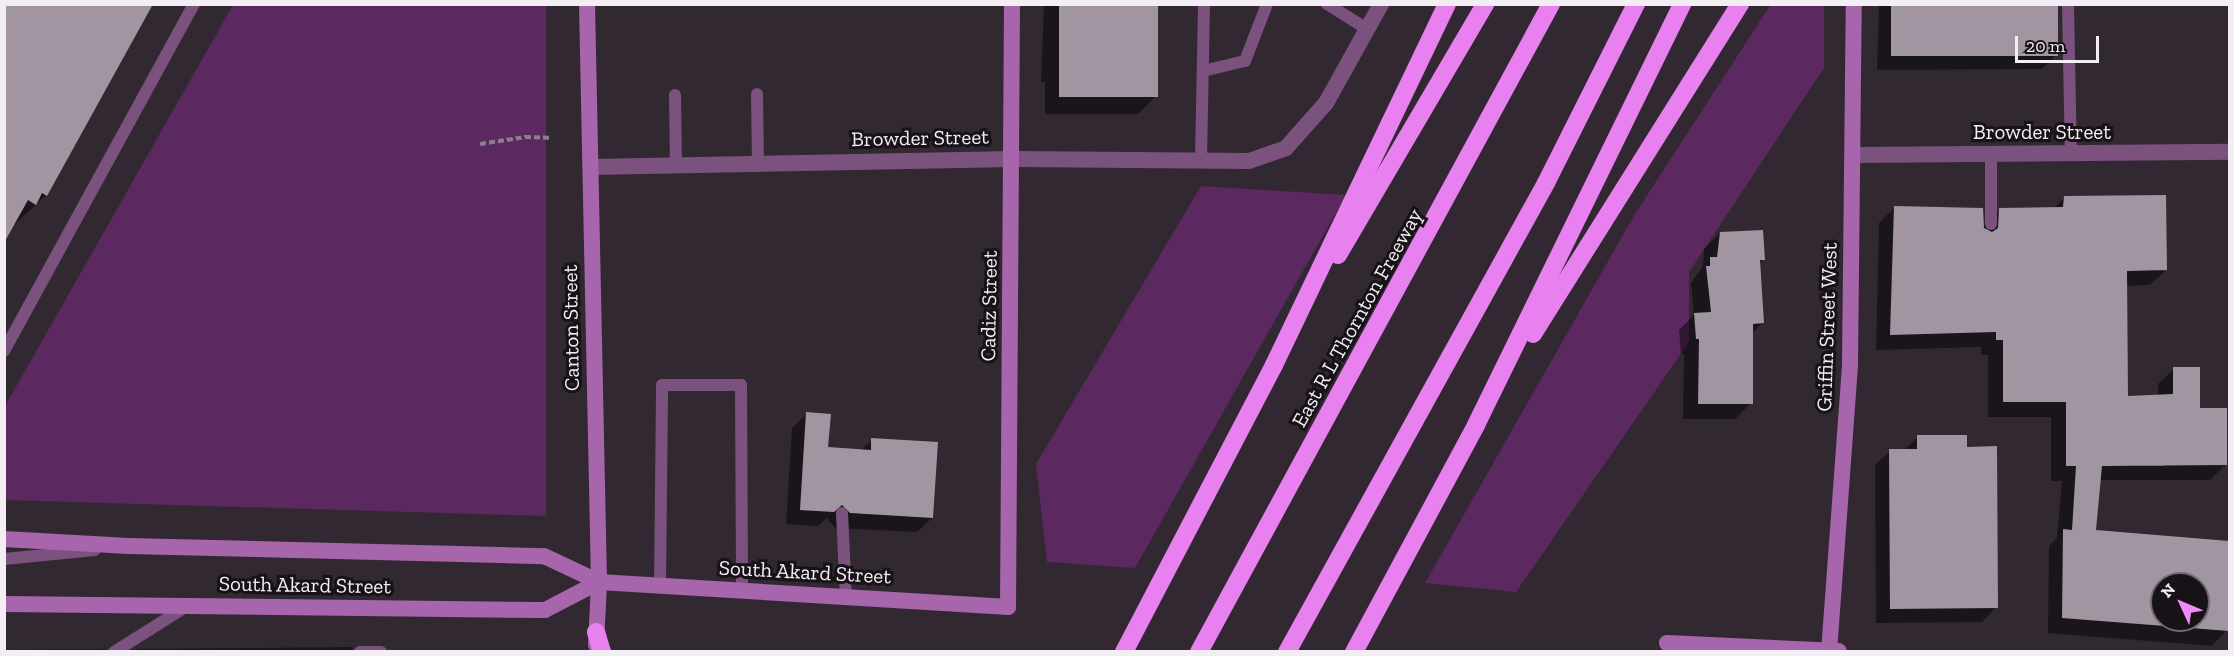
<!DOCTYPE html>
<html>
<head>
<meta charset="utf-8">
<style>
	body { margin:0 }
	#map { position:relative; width:2234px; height:656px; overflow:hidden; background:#322832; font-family:"Zilla Slab",serif }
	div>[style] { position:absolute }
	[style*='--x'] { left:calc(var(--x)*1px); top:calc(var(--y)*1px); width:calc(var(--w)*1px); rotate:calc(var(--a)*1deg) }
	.green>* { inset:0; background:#5c2860 }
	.shadow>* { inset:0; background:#0007 }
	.building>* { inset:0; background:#a195a2; transform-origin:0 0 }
	.path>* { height:4px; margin-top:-2px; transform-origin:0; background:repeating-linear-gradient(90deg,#898189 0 6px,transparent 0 9px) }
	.service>* { height:12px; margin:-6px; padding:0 6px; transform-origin:6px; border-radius:6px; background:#7b527e }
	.minor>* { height:16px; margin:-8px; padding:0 8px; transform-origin:8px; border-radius:8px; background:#7b527e }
	.secondary>* { height:16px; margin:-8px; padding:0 8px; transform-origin:8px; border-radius:8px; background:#a765ac }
	.motorway>* { height:18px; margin:-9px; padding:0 9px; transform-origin:9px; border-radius:9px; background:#e880ef }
	span { translate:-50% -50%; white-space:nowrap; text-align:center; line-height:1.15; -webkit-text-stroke:6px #171217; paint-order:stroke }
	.street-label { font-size:21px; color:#f3edf4 }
	.frame { position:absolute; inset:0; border:6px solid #f3edf4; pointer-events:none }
	.north { position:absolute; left:2150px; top:572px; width:60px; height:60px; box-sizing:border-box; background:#171217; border:2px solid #6f6a6f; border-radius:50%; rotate:314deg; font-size:16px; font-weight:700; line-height:24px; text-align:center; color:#f3edf4 }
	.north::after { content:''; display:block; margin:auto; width:21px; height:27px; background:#ef8bf7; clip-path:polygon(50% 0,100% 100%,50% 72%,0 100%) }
	.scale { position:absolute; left:2015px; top:36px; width:84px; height:27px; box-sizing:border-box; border:3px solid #f3edf4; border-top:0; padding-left:8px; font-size:18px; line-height:21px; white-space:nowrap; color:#f3edf4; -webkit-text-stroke:4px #171217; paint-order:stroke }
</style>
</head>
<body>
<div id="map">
	<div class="green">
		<i style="clip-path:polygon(1771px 4px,1824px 5px,1824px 68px,1689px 272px,1689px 342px,1516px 592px,1425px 583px,1635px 214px)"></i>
		<i style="clip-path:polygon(233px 5px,546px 5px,546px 516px,5px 500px,5px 406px)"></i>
		<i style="clip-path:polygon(1201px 186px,1346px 195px,1135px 568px,1047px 562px,1036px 464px)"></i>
	</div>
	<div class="shadow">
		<i style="clip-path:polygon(4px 4px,46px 195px,13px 226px)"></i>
		<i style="clip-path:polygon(1044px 4px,1156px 4px,1156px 96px,1138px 114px,1045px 114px,1045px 82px,1041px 82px)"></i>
		<i style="clip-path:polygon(1879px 4px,2057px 4px,2057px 54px,2042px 69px,1877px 70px)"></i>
		<i style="clip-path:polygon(evenodd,2064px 198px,2166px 270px,2150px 285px,2125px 286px,2126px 397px,2158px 396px,2158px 384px,2174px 369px,2226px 464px,2210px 480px,2099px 480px,2095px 532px,2227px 542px,2227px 630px,2212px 646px,2048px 633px,2049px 546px,2057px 538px,2062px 481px,2051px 481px,2051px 417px,1988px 417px,1988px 355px,1981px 355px,1981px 347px,1876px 350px,1879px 223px,1895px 207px,1982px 227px,2000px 210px,2054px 208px,2064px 198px,2162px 584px,2198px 584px,2198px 620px,2162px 620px,2162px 584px)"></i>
		<i style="clip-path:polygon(1720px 233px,1763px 259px,1759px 264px,1763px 322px,1752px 333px,1751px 403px,1735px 419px,1683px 419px,1684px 353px,1681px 354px,1679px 330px,1694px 315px,1691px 283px,1703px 266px,1704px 249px)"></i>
		<i style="clip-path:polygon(807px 414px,827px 449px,860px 451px,872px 440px,932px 518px,917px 532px,835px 528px,827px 518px,818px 526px,786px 524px,792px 428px)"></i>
		<i style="clip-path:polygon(1918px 437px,1996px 607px,1982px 622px,1876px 623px,1875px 465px,1890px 451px,1904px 450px)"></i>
		<i style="clip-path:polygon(353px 647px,351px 652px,132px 652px,137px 649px)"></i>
		<i style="clip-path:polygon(106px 649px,105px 652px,4px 652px,4px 650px)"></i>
	</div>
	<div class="building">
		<i style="clip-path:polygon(4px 4px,153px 4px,47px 196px,42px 193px,36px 205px,28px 200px,4px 243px)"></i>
		<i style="left:1059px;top:4px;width:99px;height:93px"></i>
		<i style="left:1891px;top:4px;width:167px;height:52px"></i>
		<i style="clip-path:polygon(evenodd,2166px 195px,2167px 270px,2127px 271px,2128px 396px,2173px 394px,2173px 367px,2200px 367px,2200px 408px,2227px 408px,2227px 465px,2102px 466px,2096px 530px,2229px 541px,2229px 631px,2062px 618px,2063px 529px,2072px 530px,2076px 466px,2066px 466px,2066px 402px,2003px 402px,2003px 340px,1996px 340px,1996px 332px,1890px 335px,1894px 206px,1983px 208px,1984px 228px,1992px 232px,1998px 228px,1999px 208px,2063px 207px,2064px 196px,2166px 195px,2162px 584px,2198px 584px,2198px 620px,2162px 620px,2162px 584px)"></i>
		<i style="clip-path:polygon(1763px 230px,1765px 260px,1760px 260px,1764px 323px,1753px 324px,1753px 404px,1698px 404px,1699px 339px,1696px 339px,1694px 313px,1711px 312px,1706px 266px,1710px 266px,1710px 257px,1717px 257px,1720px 232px)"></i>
		<i style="clip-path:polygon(806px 412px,831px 414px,828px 447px,871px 450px,871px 438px,938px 442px,933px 518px,850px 513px,842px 505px,834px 512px,800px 510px)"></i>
		<i style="clip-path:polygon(1917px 435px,1967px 435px,1967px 447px,1997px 446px,1998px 608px,1890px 609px,1889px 449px,1917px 449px)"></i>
	</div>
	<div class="path">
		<i style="--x:480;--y:144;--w:46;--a:-8.8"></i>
		<i style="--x:525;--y:137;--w:25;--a:2"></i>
	</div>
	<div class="service">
		<i style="--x:1327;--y:4;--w:47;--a:32"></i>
		<i style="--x:2068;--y:4;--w:150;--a:88.9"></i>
		<i style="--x:1203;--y:71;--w:43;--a:-13.4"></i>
		<i style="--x:1245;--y:61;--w:61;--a:-68.9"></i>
		<i style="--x:757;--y:94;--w:70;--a:89.2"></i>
		<i style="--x:675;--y:95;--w:70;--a:89.2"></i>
		<i style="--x:1991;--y:155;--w:69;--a:90"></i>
		<i style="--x:1201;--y:161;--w:157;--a:-88.9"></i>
		<i style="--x:4;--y:351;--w:396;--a:-61.3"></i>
		<i style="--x:842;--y:513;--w:84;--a:87.3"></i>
		<i style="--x:4;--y:559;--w:91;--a:-5.6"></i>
		<i style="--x:660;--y:586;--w:201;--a:-89.4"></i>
		<i style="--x:662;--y:385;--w:79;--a:0"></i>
		<i style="--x:741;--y:385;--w:206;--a:89.7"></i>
		<i style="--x:114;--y:652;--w:86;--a:-32.2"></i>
		<i style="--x:360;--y:652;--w:21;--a:0"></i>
	</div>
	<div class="minor">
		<i style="--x:1855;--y:155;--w:375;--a:-0.5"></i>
		<i style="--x:591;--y:167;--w:423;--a:-1.1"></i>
		<i style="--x:1014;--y:159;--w:235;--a:0.5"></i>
		<i style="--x:1249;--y:161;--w:39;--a:-19"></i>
		<i style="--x:1286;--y:148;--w:60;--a:-48.4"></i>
		<i style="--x:1326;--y:103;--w:113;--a:-60.9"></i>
	</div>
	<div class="secondary">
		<i style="--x:587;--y:4;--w:578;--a:88.81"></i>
		<i style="--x:599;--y:582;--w:63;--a:92.7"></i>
		<i style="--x:4;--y:539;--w:125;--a:3.2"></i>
		<i style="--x:129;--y:546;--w:415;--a:1.4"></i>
		<i style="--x:544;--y:556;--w:61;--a:25.3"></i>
		<i style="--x:599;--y:582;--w:410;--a:3.5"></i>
		<i style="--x:1008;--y:607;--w:603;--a:-89.62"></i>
		<i style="--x:4;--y:604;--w:541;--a:0.64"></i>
		<i style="--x:545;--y:610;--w:61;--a:-27.4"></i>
		<i style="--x:1667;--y:643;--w:172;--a:2.7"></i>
		<i style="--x:1829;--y:652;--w:289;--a:-85.8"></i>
		<i style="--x:1850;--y:364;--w:360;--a:-89.4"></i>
	</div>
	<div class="motorway">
		<i style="--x:1338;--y:255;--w:291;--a:-59.6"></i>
		<i style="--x:1533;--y:334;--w:390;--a:-57.9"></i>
		<i style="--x:596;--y:632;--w:21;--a:73"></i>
		<i style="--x:1124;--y:652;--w:324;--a:-62.4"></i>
		<i style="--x:1274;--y:365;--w:400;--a:-64.4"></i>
		<i style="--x:1199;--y:652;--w:737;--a:-61.49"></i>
		<i style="--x:1287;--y:652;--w:536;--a:-61.09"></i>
		<i style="--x:1546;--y:183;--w:200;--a:-63.3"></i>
		<i style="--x:1354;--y:652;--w:258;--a:-61.7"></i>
		<i style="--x:1476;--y:425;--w:469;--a:-63.9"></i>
	</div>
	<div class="street-label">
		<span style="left:2042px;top:132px">Browder Street</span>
		<span style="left:920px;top:138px;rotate:-1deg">Browder Street</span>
		<span style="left:989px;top:306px;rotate:-89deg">Cadiz Street</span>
		<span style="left:1357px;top:318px;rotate:-61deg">East R L Thornton Freeway</span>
		<span style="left:1827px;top:327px;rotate:-88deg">Griffin Street West</span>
		<span style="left:571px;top:328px;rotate:-91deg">Canton Street</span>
		<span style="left:805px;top:572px;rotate:3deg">South Akard Street</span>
		<span style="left:305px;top:585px;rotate:1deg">South Akard Street</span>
	</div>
	<div class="frame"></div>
	<div class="north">N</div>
	<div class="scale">20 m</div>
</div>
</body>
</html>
